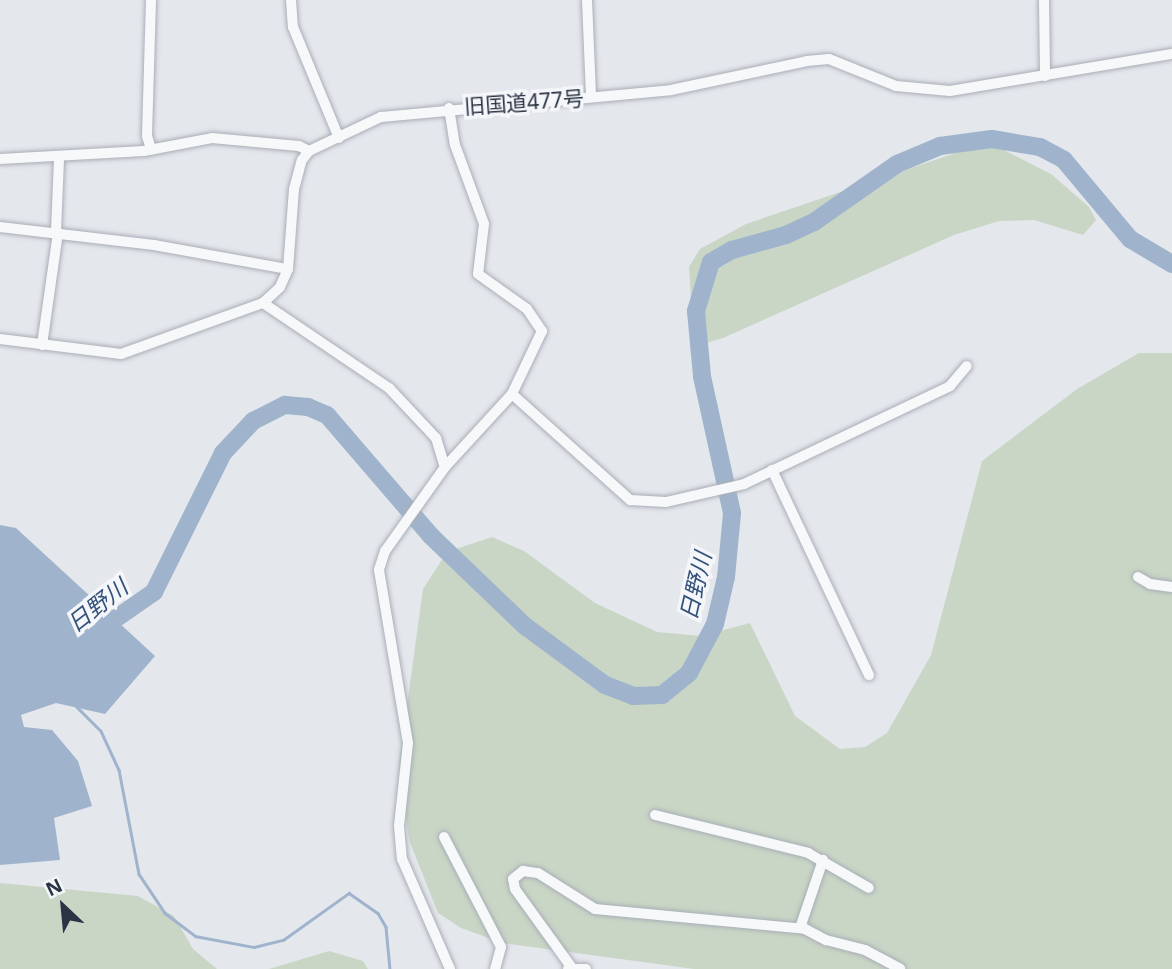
<!DOCTYPE html>
<html>
<head>
<meta charset="utf-8">
<style>
	body { margin:0 }
	#map { position:relative; width:1172px; height:969px; overflow:hidden; background:#e4e7ec; font-family:"Noto Sans","Noto Sans JP",sans-serif }
	div>[style] { position:absolute }
	[style*='--x'] { left:calc(var(--x)*1px); top:calc(var(--y)*1px); width:calc(var(--w)*1px); rotate:calc(var(--a)*1deg) }
	.green>* { inset:0; background:#c9d6c5 }
	.water>* { inset:0; background:#9fb4cc }
	.stream>* { height:2.5px; margin:-1.25px; padding:0 1.25px; transform-origin:1.25px; border-radius:1.25px; background:#9fb4cc }
	.river>* { height:18px; margin:-9px; padding:0 9px; transform-origin:9px; border-radius:9px; background:#9fb4cc }
	.roads { filter:drop-shadow(0 0 2px #a9aeb7) drop-shadow(0 0 2px #a9aeb7) }
	.minor>* { height:10px; margin:-5px; padding:0 5px; transform-origin:5px; border-radius:5px; background:#f7f8fa }
	span { translate:-50% -50%; white-space:nowrap; text-align:center; line-height:1.15; -webkit-text-stroke:7px #f4f6f9; paint-order:stroke }
	.street-label { font-size:21px; color:#2b3445 }
	.water-label { font-size:23px; color:#34527a; font-style:italic }
	.north { position:absolute; left:28px; top:871px; width:70px; height:70px; -webkit-text-stroke:5px #f4f6f9; paint-order:stroke; rotate:334deg; font-size:19px; font-weight:700; line-height:28px; text-align:center; color:#2b3445 }
	.north::after { content:''; display:block; margin:auto; width:24px; height:32px; background:#2b3445; clip-path:polygon(50% 0,100% 100%,50% 72%,0 100%) }
</style>
</head>
<body>
<div id="map">
	<div class="green">
		<i style="clip-path:polygon(988px 142px,1051px 174px,1089px 207px,1096px 220px,1083px 235px,1034px 220px,999px 221px,954px 235px,723px 338px,706px 343px,693px 330px,689px 267px,700px 249px,746px 224px)"></i>
		<i style="clip-path:polygon(1139px 353px,1172px 353px,1172px 969px,694px 969px,503px 943px,461px 928px,438px 913px,409px 840px,399px 764px,423px 589px,447px 552px,492px 537px,524px 551px,595px 603px,657px 632px,701px 636px,750px 623px,795px 716px,840px 749px,865px 747px,887px 733px,931px 655px,982px 461px,1077px 389px)"></i>
		<i style="clip-path:polygon(0 883px,138px 896px,174px 916px,193px 949px,217px 969px,0 969px)"></i>
		<i style="clip-path:polygon(329px 951px,363px 961px,368px 969px,269px 969px)"></i>
	</div>
	<div class="water">
		<i style="clip-path:polygon(0 525px,16px 528px,155px 656px,105px 714px,56px 703px,21px 715px,24px 727px,52px 730px,78px 761px,92px 806px,54px 818px,60px 860px,0 865px)"></i>
	</div>
	<div class="stream">
		<i style="--x:76;--y:706;--w:35;--a:45"></i>
		<i style="--x:101;--y:731;--w:43;--a:65.2"></i>
		<i style="--x:119;--y:770;--w:106;--a:79.1"></i>
		<i style="--x:139;--y:874;--w:47;--a:56.3"></i>
		<i style="--x:165;--y:913;--w:38;--a:37"></i>
		<i style="--x:195;--y:936;--w:60;--a:10.6"></i>
		<i style="--x:254;--y:947;--w:30;--a:-14"></i>
		<i style="--x:283;--y:940;--w:81;--a:-35.5"></i>
		<i style="--x:349;--y:893;--w:35;--a:35"></i>
		<i style="--x:378;--y:913;--w:16;--a:60"></i>
		<i style="--x:386;--y:927;--w:42;--a:84.6"></i>
	</div>
	<div class="river">
		<i style="--x:95;--y:633;--w:72;--a:-34.8"></i>
		<i style="--x:154;--y:592;--w:155;--a:-63.6"></i>
		<i style="--x:223;--y:453;--w:44;--a:-46.8"></i>
		<i style="--x:253;--y:421;--w:36;--a:-27"></i>
		<i style="--x:285;--y:405;--w:23;--a:5"></i>
		<i style="--x:308;--y:407;--w:21;--a:23"></i>
		<i style="--x:327;--y:415;--w:160;--a:49.3"></i>
		<i style="--x:431;--y:536;--w:130;--a:43.8"></i>
		<i style="--x:525;--y:626;--w:99;--a:36.4"></i>
		<i style="--x:605;--y:685;--w:30;--a:21"></i>
		<i style="--x:633;--y:696;--w:29;--a:-2"></i>
		<i style="--x:662;--y:695;--w:35;--a:-39"></i>
		<i style="--x:689;--y:673;--w:55;--a:-62"></i>
		<i style="--x:715;--y:624;--w:48;--a:-76.8"></i>
		<i style="--x:726;--y:577;--w:64;--a:-84.6"></i>
		<i style="--x:732;--y:513;--w:140;--a:-102.4"></i>
		<i style="--x:702;--y:376;--w:65;--a:-95.3"></i>
		<i style="--x:696;--y:311;--w:51;--a:-73"></i>
		<i style="--x:711;--y:262;--w:24;--a:-30"></i>
		<i style="--x:732;--y:250;--w:56;--a:-15.5"></i>
		<i style="--x:786;--y:235;--w:31;--a:-25"></i>
		<i style="--x:814;--y:222;--w:101;--a:-34.9"></i>
		<i style="--x:897;--y:164;--w:47;--a:-22.7"></i>
		<i style="--x:940;--y:146;--w:52;--a:-7.7"></i>
		<i style="--x:992;--y:139;--w:49;--a:9.5"></i>
		<i style="--x:1040;--y:147;--w:27;--a:28"></i>
		<i style="--x:1064;--y:160;--w:103;--a:50.1"></i>
		<i style="--x:1130;--y:239;--w:49;--a:30.8"></i>
	</div>
	<div class="roads">
		<div class="minor">
			<i style="--x:151;--y:0;--w:136;--a:91.7"></i>
			<i style="--x:147;--y:136;--w:14;--a:73"></i>
			<i style="--x:291;--y:0;--w:27;--a:86"></i>
			<i style="--x:293;--y:27;--w:120;--a:67.5"></i>
			<i style="--x:587;--y:0;--w:97;--a:87.6"></i>
			<i style="--x:1044;--y:0;--w:76;--a:89.2"></i>
			<i style="--x:449;--y:108;--w:37;--a:81"></i>
			<i style="--x:455;--y:145;--w:84;--a:69.8"></i>
			<i style="--x:484;--y:224;--w:50;--a:96.8"></i>
			<i style="--x:478;--y:274;--w:60;--a:35.5"></i>
			<i style="--x:527;--y:309;--w:27;--a:56"></i>
			<i style="--x:542;--y:331;--w:70;--a:115.5"></i>
			<i style="--x:512;--y:394;--w:99;--a:132.5"></i>
			<i style="--x:445;--y:467;--w:103;--a:125.5"></i>
			<i style="--x:385;--y:551;--w:20;--a:108"></i>
			<i style="--x:379;--y:570;--w:175;--a:80.5"></i>
			<i style="--x:408;--y:743;--w:83;--a:96.2"></i>
			<i style="--x:399;--y:826;--w:33;--a:85"></i>
			<i style="--x:402;--y:859;--w:120;--a:66.4"></i>
			<i style="--x:0;--y:159;--w:144;--a:-3.2"></i>
			<i style="--x:144;--y:151;--w:69;--a:-10.8"></i>
			<i style="--x:212;--y:138;--w:87;--a:5.3"></i>
			<i style="--x:299;--y:146;--w:11;--a:27"></i>
			<i style="--x:0;--y:227;--w:155;--a:6.7"></i>
			<i style="--x:154;--y:245;--w:136;--a:10.2"></i>
			<i style="--x:56;--y:231;--w:73;--a:-87.6"></i>
			<i style="--x:263;--y:303;--w:152;--a:34"></i>
			<i style="--x:389;--y:388;--w:69;--a:46.8"></i>
			<i style="--x:436;--y:438;--w:30;--a:73"></i>
			<i style="--x:0;--y:339;--w:122;--a:7.1"></i>
			<i style="--x:121;--y:354;--w:151;--a:-19.8"></i>
			<i style="--x:263;--y:303;--w:23;--a:-43"></i>
			<i style="--x:280;--y:287;--w:20;--a:-66"></i>
			<i style="--x:288;--y:269;--w:80;--a:-85.7"></i>
			<i style="--x:294;--y:189;--w:30;--a:-75"></i>
			<i style="--x:302;--y:160;--w:11;--a:-52"></i>
			<i style="--x:309;--y:151;--w:80;--a:-25.3"></i>
			<i style="--x:381;--y:117;--w:291;--a:-5.3"></i>
			<i style="--x:671;--y:90;--w:139;--a:-12"></i>
			<i style="--x:807;--y:61;--w:22;--a:-5"></i>
			<i style="--x:829;--y:59;--w:72;--a:21.9"></i>
			<i style="--x:896;--y:86;--w:54;--a:5.3"></i>
			<i style="--x:950;--y:91;--w:225;--a:-9.5"></i>
			<i style="--x:42;--y:345;--w:114;--a:-81.9"></i>
			<i style="--x:512;--y:394;--w:159;--a:41.9"></i>
			<i style="--x:630;--y:500;--w:36;--a:3"></i>
			<i style="--x:666;--y:502;--w:80;--a:-13"></i>
			<i style="--x:744;--y:484;--w:228;--a:-25.4"></i>
			<i style="--x:950;--y:386;--w:26;--a:-50"></i>
			<i style="--x:772;--y:470;--w:227;--a:64.7"></i>
			<i style="--x:1138;--y:577;--w:14;--a:30"></i>
			<i style="--x:1150;--y:584;--w:22;--a:8"></i>
			<i style="--x:655;--y:815;--w:158;--a:13.9"></i>
			<i style="--x:808;--y:853;--w:70;--a:29.8"></i>
			<i style="--x:444;--y:837;--w:124;--a:62.6"></i>
			<i style="--x:501;--y:947;--w:23;--a:105"></i>
			<i style="--x:800;--y:928;--w:72;--a:-71.3"></i>
			<i style="--x:572;--y:968;--w:97;--a:-125.8"></i>
			<i style="--x:515;--y:889;--w:10;--a:-101"></i>
			<i style="--x:513;--y:879;--w:13;--a:-39"></i>
			<i style="--x:523;--y:871;--w:15;--a:8"></i>
			<i style="--x:538;--y:873;--w:67;--a:32.3"></i>
			<i style="--x:595;--y:909;--w:211;--a:5.4"></i>
			<i style="--x:805;--y:929;--w:24;--a:28"></i>
			<i style="--x:826;--y:940;--w:40;--a:14.4"></i>
			<i style="--x:865;--y:950;--w:40;--a:28"></i>
			<i style="--x:568;--y:969;--w:18;--a:0"></i>
		</div>
	</div>
	<div class="street-label">
		<span style="left:524px;top:102px;rotate:-4deg">旧国道477号</span>
	</div>
	<div class="water-label">
		<span style="left:695px;top:586px;rotate:-77deg">日野川</span>
		<span style="left:97px;top:605px;rotate:-38deg">日野川</span>
	</div>
	<div class="north">N</div>
</div>
</body>
</html>
